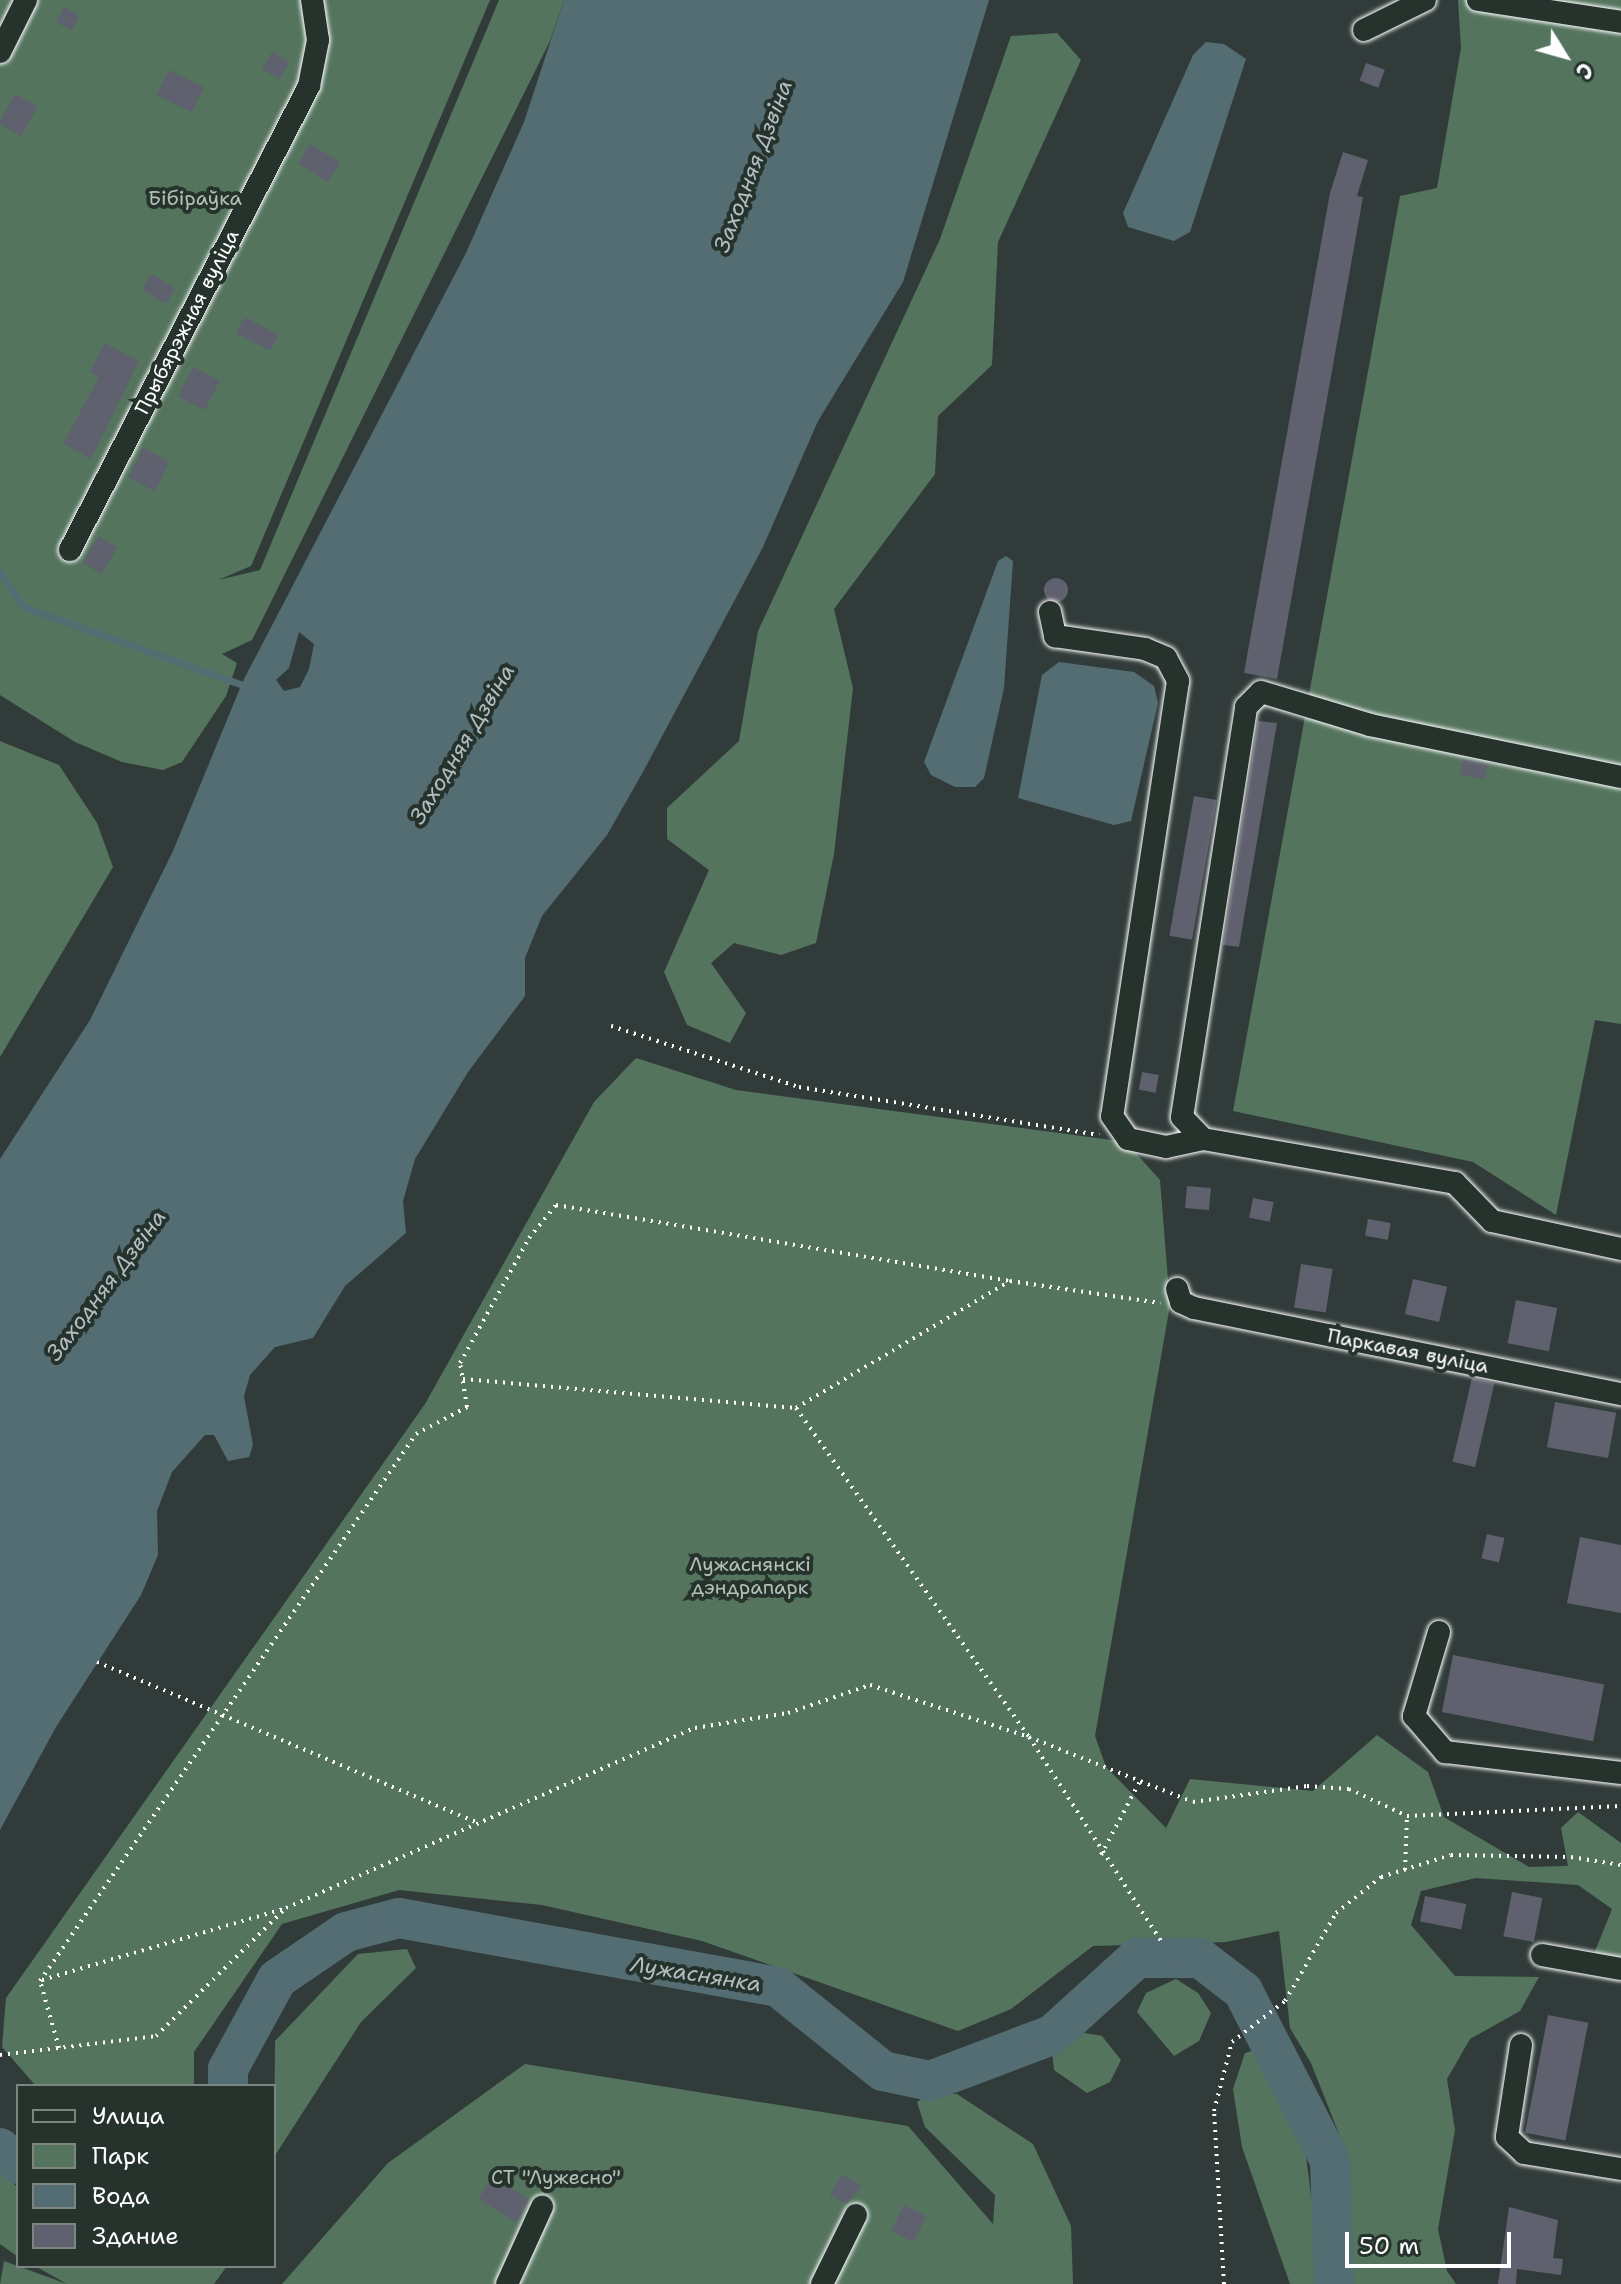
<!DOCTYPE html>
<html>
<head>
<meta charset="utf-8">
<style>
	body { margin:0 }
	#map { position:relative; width:1621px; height:2284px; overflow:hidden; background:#313c3a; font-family:"Shantell Sans",sans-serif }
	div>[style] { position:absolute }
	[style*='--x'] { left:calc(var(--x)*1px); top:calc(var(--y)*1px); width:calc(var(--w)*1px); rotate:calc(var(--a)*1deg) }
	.green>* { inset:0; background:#54745e }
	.water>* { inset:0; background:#546d73 }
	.stream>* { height:7px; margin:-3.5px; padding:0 3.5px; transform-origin:3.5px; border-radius:3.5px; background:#546d73 }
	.river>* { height:40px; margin:-20px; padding:0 20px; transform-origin:20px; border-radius:20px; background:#546d73 }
	.building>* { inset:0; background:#5f616e; transform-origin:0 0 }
	.round { border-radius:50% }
	.path>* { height:4px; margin-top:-2px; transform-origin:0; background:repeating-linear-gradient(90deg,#fff 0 2px,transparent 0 8px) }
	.roads { filter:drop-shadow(0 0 2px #fff) drop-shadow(0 0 2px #fff) }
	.minor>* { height:22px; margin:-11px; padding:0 11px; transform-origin:11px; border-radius:11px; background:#26332d }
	span { translate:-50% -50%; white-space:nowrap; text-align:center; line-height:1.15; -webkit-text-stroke:8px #26332d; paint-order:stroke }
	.park-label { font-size:20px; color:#b2c0b7 }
	.street-label { font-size:20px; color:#fff }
	.water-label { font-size:22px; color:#b2bdc0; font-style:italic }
	.legend { position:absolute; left:16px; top:2084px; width:260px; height:184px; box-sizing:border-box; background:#26332d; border:2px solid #7d8581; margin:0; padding:10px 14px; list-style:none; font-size:24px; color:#fff }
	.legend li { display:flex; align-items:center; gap:16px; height:40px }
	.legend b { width:40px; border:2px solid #7d8581 }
	.north { position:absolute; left:1525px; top:16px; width:80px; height:80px; -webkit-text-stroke:6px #26332d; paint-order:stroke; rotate:127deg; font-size:22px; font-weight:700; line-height:32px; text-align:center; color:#fff }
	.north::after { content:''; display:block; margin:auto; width:28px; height:36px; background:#fff; clip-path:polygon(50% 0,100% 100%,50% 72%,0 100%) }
	.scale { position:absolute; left:1345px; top:2232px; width:166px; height:36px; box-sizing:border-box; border:4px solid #fff; border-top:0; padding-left:10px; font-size:24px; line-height:28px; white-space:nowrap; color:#fff; -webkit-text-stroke:6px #26332d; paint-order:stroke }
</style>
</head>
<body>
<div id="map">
	<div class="green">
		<i style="clip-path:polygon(0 0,490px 0,251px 566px,218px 580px,260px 570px,499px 0,564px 0,550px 41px,252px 640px,222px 654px,237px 663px,226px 696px,182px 762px,163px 770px,122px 762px,75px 742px,0 695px)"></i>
		<i style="clip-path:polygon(1458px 0,1621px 0,1621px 1024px,1595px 1020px,1556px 1215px,1473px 1162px,1233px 1111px,1400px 196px,1437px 188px,1461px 48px)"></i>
		<i style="clip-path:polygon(1057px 33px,1081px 60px,998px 242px,992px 365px,938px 416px,935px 474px,834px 609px,853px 688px,834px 854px,816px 943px,781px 955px,734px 943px,711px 963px,746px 1013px,730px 1043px,687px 1025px,664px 972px,709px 870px,667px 839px,667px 808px,739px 741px,758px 631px,940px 239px,1011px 36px)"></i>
		<i style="clip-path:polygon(0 741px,59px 765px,97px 823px,113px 867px,0 1057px)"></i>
		<i style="clip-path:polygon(636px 1058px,736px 1090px,1126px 1142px,1160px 1180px,1170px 1305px,1095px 1736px,1106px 1767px,1166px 1828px,1190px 1779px,1313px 1791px,1377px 1735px,1428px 1772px,1444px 1817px,1529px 1867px,1568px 1866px,1561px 1828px,1578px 1812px,1621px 1843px,1621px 1958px,1594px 1954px,1612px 1909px,1578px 1885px,1476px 1878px,1421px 1891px,1411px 1925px,1455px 1976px,1539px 1977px,1520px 2011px,1470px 2039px,1447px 2079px,1455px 2130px,1438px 2229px,1447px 2271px,1456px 2284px,1350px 2284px,1345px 2149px,1311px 2063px,1290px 2028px,1279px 1931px,1226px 1942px,1093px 1946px,1011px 2009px,958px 2031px,702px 1941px,542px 1905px,399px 1890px,282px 1924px,194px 2052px,194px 2086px,36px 2086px,2px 2047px,6px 1998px,425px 1404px,594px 1102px)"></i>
		<i style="clip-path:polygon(407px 1949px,416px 1968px,361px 2022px,274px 2157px,275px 2041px,358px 1954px)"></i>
		<i style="clip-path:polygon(1176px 1979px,1198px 1993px,1211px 2013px,1199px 2041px,1174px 2056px,1137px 2012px,1146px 1993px)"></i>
		<i style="clip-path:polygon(1079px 2032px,1102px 2036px,1121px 2060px,1110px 2082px,1087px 2093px,1054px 2070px,1052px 2051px)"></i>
		<i style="clip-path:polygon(1256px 2050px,1303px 2132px,1322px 2284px,1290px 2284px,1242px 2147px,1233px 2089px,1245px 2053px)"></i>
		<i style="clip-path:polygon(525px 2064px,908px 2126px,993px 2224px,995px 2195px,925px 2127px,917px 2102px,931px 2093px,957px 2094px,1033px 2144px,1071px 2226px,1073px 2284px,282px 2284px,388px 2163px)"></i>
		<i style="clip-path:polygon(0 2170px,18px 2188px,18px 2257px,0 2244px)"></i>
		<i style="clip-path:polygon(4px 2261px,67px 2284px,35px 2266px,227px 2266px,214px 2284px,0 2284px)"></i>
	</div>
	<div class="water">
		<i style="clip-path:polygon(evenodd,564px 0,989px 0,903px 282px,818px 421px,763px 547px,643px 772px,607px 835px,542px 916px,525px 958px,525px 996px,468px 1072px,415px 1159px,403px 1201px,406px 1233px,345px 1286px,313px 1338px,275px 1347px,250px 1375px,244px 1396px,253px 1445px,249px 1457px,228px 1461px,214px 1435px,205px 1435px,172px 1472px,157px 1511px,158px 1555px,141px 1595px,56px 1727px,0 1830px,0 1159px,90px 1020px,173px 851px,243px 681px,466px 253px,524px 122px,564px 0,299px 632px,314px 644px,309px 669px,300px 687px,284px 691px,276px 680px,289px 668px,299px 632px)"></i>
		<i style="clip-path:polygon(1206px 42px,1224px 44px,1246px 59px,1190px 232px,1174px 241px,1128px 227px,1123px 213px,1193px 55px)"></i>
		<i style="clip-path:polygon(1006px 556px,1013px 561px,1004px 688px,984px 778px,975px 787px,955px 787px,931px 775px,924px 762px,998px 561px)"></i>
		<i style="clip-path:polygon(1059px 662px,1134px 672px,1154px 686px,1158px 703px,1131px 821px,1114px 825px,1018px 798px,1042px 675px)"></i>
	</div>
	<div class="stream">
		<i style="--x:0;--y:572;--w:42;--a:55.6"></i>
		<i style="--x:24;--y:607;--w:239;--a:19.6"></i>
	</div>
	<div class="river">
		<i style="--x:228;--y:2086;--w:17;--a:-90"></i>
		<i style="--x:228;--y:2069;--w:102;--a:-61.4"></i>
		<i style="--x:277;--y:1979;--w:83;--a:-34.3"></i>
		<i style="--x:346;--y:1932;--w:55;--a:-14.8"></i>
		<i style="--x:399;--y:1918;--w:385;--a:10.3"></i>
		<i style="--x:778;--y:1987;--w:134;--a:38.7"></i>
		<i style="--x:883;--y:2071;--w:48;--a:12"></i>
		<i style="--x:930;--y:2081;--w:130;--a:-20.7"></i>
		<i style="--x:1052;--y:2035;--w:115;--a:-42.2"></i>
		<i style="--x:1137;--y:1958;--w:63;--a:0"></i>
		<i style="--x:1200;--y:1958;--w:54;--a:37.5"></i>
		<i style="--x:1243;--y:1991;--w:190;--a:62.8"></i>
		<i style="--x:1330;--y:2160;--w:124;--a:88.2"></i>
		<i style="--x:0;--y:2148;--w:24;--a:42"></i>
	</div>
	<div class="building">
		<i style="left:64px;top:7px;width:18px;height:17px;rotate:29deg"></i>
		<i style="left:272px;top:52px;width:20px;height:20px;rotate:30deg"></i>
		<i style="left:1366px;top:63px;width:20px;height:19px;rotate:20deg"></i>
		<i style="left:169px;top:70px;width:39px;height:28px;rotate:26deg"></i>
		<i style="left:15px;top:94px;width:26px;height:34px;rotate:29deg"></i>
		<i style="left:310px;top:144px;width:35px;height:23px;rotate:31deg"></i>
		<i style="clip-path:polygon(1343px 152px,1368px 160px,1357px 196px,1363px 197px,1277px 679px,1244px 673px,1330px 193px)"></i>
		<i style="left:151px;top:274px;width:28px;height:18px;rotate:30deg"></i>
		<i style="left:244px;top:317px;width:39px;height:18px;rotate:27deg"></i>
		<i style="clip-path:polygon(105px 343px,139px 361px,91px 459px,63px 444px,99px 377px,90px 372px)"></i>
		<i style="left:193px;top:367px;width:30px;height:33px;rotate:27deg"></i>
		<i style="left:143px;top:448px;width:30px;height:33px;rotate:27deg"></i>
		<i style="left:99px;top:536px;width:22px;height:31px;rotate:32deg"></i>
		<i class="round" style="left:1044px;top:578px;width:24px;height:24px"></i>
		<i style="clip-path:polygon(1258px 721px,1277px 723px,1239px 947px,1223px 945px)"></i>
		<i style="left:1463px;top:759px;width:25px;height:16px;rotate:11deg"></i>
		<i style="left:1194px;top:796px;width:23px;height:142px;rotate:10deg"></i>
		<i style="left:1142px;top:1072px;width:17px;height:18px;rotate:10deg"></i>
		<i style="left:1187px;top:1186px;width:24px;height:22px;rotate:5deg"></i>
		<i style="left:1253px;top:1198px;width:21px;height:20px;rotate:11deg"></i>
		<i style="left:1368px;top:1219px;width:23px;height:17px;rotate:10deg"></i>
		<i style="left:1301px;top:1264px;width:32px;height:44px;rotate:9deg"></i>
		<i style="left:1413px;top:1279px;width:35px;height:36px;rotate:13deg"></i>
		<i style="left:1516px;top:1300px;width:42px;height:44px;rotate:11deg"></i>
		<i style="left:1472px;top:1378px;width:23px;height:86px;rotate:13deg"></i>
		<i style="left:1555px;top:1402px;width:62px;height:46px;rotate:10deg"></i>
		<i style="left:1487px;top:1534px;width:18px;height:25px;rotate:13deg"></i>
		<i style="clip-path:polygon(1580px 1537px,1621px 1545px,1621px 1613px,1567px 1603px)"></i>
		<i style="left:1453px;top:1655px;width:154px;height:58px;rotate:11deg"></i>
		<i style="left:1512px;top:1892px;width:31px;height:45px;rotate:11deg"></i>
		<i style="left:1425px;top:1896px;width:42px;height:26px;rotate:11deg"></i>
		<i style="left:1548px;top:2015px;width:41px;height:120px;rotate:11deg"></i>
		<i style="clip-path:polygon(842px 2174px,862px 2186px,847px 2204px,830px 2195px)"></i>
		<i style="left:492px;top:2177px;width:44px;height:26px;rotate:31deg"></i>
		<i style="left:904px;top:2205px;width:25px;height:29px;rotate:26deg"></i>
		<i style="clip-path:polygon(1509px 2207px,1558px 2220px,1553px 2258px,1563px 2259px,1561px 2275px,1517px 2269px,1516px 2284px,1498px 2284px)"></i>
	</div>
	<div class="path">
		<i style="--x:611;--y:1026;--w:198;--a:18"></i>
		<i style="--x:799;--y:1087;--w:304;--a:9.1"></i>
		<i style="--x:463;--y:1379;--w:334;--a:5"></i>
		<i style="--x:796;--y:1408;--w:249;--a:-30.7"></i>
		<i style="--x:1010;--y:1281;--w:152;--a:8.3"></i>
		<i style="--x:796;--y:1408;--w:403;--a:54.7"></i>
		<i style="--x:1029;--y:1737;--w:247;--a:57.1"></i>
		<i style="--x:97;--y:1662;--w:414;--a:22.9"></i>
		<i style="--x:1101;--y:1855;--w:84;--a:-62.2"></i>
		<i style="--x:1405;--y:1870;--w:54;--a:-87.9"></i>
		<i style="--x:42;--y:1980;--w:251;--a:-16.4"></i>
		<i style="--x:59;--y:2048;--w:70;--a:-105.8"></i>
		<i style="--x:40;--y:1981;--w:664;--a:-55.5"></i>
		<i style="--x:416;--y:1434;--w:58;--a:-27.9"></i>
		<i style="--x:467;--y:1407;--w:45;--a:-99"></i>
		<i style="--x:460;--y:1363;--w:143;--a:-61.1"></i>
		<i style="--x:529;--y:1238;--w:43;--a:-50.7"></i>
		<i style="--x:556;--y:1205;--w:460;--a:9.5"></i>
		<i style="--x:0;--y:2055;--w:157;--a:-6.9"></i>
		<i style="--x:156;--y:2036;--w:182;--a:-44.6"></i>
		<i style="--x:286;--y:1908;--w:447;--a:-23.8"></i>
		<i style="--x:695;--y:1728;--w:94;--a:-9.2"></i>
		<i style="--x:788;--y:1713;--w:87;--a:-18.9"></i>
		<i style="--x:870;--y:1685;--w:167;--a:18.1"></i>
		<i style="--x:1029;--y:1737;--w:176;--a:21.6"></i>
		<i style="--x:1193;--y:1802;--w:115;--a:-8"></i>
		<i style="--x:1307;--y:1786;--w:42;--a:4.1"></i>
		<i style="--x:1349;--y:1789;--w:64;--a:25"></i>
		<i style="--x:1407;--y:1816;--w:214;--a:-2.7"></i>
		<i style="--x:1224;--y:2284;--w:173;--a:-93.3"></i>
		<i style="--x:1214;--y:2111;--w:71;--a:-75.4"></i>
		<i style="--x:1232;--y:2042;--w:67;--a:-37.7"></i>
		<i style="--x:1285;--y:2001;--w:102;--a:-59.9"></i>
		<i style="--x:1336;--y:1913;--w:58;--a:-38.7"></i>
		<i style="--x:1381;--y:1877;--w:73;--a:-17.4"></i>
		<i style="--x:1451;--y:1855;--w:120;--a:1"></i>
		<i style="--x:1571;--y:1857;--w:51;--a:9.1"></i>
	</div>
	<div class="roads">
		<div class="minor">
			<i style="--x:1478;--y:0;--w:145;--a:8.7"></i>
			<i style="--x:1364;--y:30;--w:68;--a:-26.2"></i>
			<i style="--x:0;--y:52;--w:58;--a:-63.4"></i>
			<i style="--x:70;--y:550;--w:522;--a:-62.75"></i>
			<i style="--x:309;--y:86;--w:47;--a:-78.9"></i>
			<i style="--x:318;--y:40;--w:40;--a:-98.5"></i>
			<i style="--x:1050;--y:612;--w:25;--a:78"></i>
			<i style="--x:1055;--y:636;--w:91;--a:8.2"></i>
			<i style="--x:1145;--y:649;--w:23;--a:23"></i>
			<i style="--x:1166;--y:658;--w:26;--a:62"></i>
			<i style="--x:1178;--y:681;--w:440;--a:98.6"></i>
			<i style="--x:1112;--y:1116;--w:28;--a:55"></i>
			<i style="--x:1128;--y:1139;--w:39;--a:12"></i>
			<i style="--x:1166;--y:1147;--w:38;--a:-12"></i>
			<i style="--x:1203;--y:1139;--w:256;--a:9.9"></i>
			<i style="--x:1455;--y:1183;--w:53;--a:45.8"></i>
			<i style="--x:1492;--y:1221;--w:132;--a:12.2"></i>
			<i style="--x:1203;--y:1139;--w:30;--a:-134"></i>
			<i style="--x:1182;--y:1117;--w:415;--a:-81.1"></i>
			<i style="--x:1246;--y:707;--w:21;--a:-45"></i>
			<i style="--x:1261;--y:692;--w:114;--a:16.8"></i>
			<i style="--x:1370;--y:725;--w:256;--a:11.7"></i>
			<i style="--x:1177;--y:1289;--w:14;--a:73"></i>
			<i style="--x:1181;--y:1302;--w:14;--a:25"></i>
			<i style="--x:1194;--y:1308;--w:436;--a:11.4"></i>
			<i style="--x:1439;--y:1632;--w:88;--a:106.6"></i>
			<i style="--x:1414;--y:1716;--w:48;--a:49.3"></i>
			<i style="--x:1445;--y:1752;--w:177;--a:6.8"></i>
			<i style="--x:1542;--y:1955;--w:80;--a:10"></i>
			<i style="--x:1521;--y:2045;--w:93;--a:98.7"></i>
			<i style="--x:1507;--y:2137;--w:23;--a:43"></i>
			<i style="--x:1524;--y:2153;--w:98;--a:9.4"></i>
			<i style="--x:507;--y:2284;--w:85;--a:-65.6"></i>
			<i style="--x:822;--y:2284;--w:77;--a:-63.8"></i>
		</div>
	</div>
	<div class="park-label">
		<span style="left:195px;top:198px">Бібіраўка</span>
		<span style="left:750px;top:1576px">Лужаснянскі<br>дэндрапарк</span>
		<span style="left:556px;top:2177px">СТ "Лужесно"</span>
	</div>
	<div class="street-label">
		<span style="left:187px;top:322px;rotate:-63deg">Прыбярэжная вуліца</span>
		<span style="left:1408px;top:1351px;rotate:11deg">Паркавая вуліца</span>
	</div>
	<div class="water-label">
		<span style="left:753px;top:166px;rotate:-69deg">Заходняя Дзвіна</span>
		<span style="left:462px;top:744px;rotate:-59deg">Заходняя Дзвіна</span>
		<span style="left:106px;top:1285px;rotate:-53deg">Заходняя Дзвіна</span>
		<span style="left:696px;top:1974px;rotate:9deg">Лужаснянка</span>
	</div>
	<ul class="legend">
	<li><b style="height:10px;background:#26332d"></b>Улица</li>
	<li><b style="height:22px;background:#54745e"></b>Парк</li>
	<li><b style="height:22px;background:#546d73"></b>Вода</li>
	<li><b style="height:22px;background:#5f616e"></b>Здание</li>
	</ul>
	<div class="north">С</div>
	<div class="scale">50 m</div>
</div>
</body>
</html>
